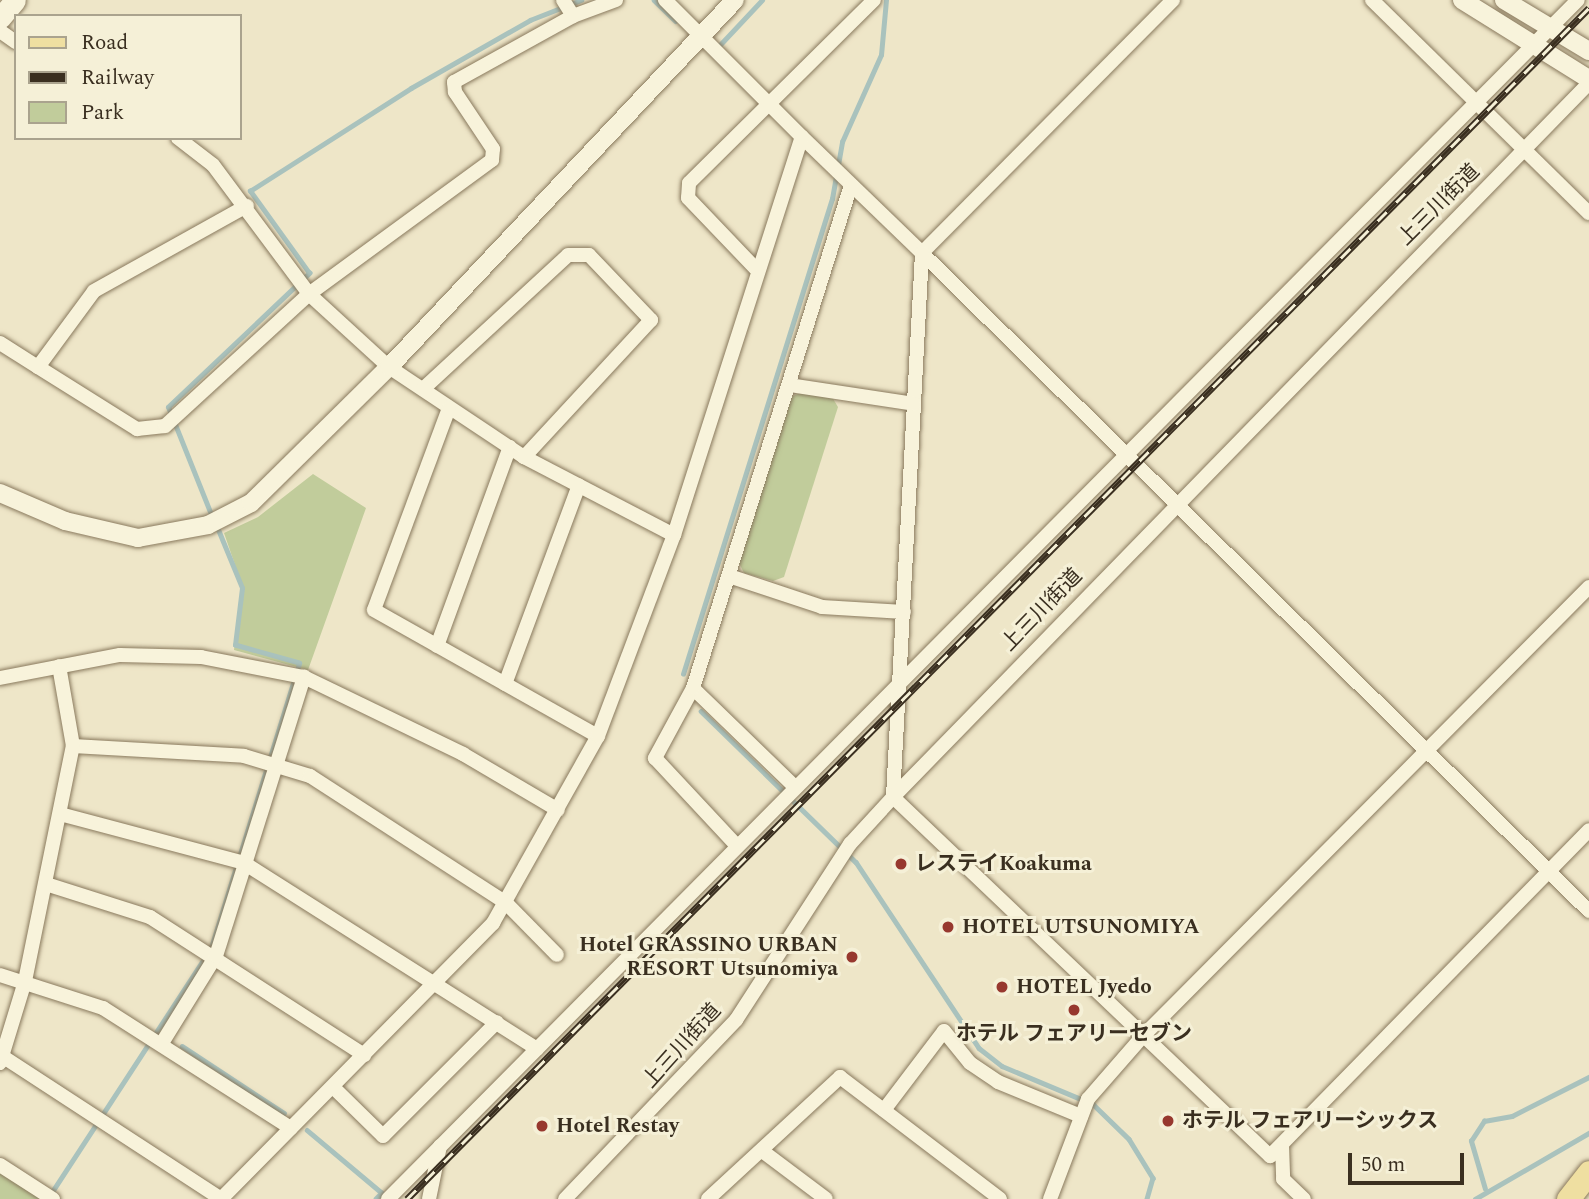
<!DOCTYPE html>
<html>
<head>
<meta charset="utf-8">
<style>
	body { margin:0 }
	#map { position:relative; width:1589px; height:1199px; overflow:hidden; background:#eee6c8; font-family:Spectral,"Noto Sans JP",serif }
	div>[style] { position:absolute }
	[style*='--x'] { left:calc(var(--x)*1px); top:calc(var(--y)*1px); width:calc(var(--w)*1px); rotate:calc(var(--a)*1deg) }
	.green>* { inset:0; background:#c1cc9b }
	.stream>* { height:4.5px; margin:-2.25px; padding:0 2.25px; transform-origin:2.25px; border-radius:2.25px; background:#a9c2bd }
	.roads { filter:drop-shadow(0 0 2px #89795d) drop-shadow(0 0 2px #89795d) }
	.minor>* { height:14px; margin:-7px; padding:0 7px; transform-origin:7px; border-radius:7px; background:#f8f3db }
	.tertiary>* { height:18px; margin:-9px; padding:0 9px; transform-origin:9px; border-radius:9px; background:#f8f3db }
	.secondary>* { height:21px; margin:-10.5px; padding:0 10.5px; transform-origin:10.5px; border-radius:10.5px; background:#f8f3db }
	.primary>* { height:23px; margin:-11.5px; padding:0 11.5px; transform-origin:11.5px; border-radius:11.5px; background:#efdfa1 }
	.rail>* { height:7px; margin-top:-3.5px; transform-origin:0; background:repeating-linear-gradient(90deg,#f5f0d7 0 13px,#3a2f20 0 26px); box-sizing:border-box; border-block:2px solid #3a2f20 }
	.dots>* { width:19px; height:19px; translate:-50% -50%; box-sizing:border-box; border:4px solid #f5f0d7; border-radius:50% }
	span { translate:-50% -50%; white-space:nowrap; text-align:center; line-height:1.15; -webkit-text-stroke:6px #f5f0d7; paint-order:stroke }
	.street-label { font-size:21px; color:#3a2f20 }
	.poi-label { font-size:21px; color:#3a2f20; font-weight:700 }
	.left { translate:0 -50%; text-align:left }
	.right { translate:-100% -50%; text-align:right }
	.legend { position:absolute; left:14px; top:14px; width:228px; height:126px; box-sizing:border-box; background:#f5f0d7; border:2px solid #aaa38e; margin:0; padding:9px 12px; list-style:none; font-size:21px; color:#3a2f20 }
	.legend li { display:flex; align-items:center; gap:14px; height:35px }
	.legend b { width:35px; border:2px solid #aaa38e }
	.scale { position:absolute; left:1348px; top:1153px; width:116px; height:32px; box-sizing:border-box; border:4px solid #3a2f20; border-top:0; padding-left:9px; font-size:21px; line-height:24px; white-space:nowrap; color:#3a2f20; -webkit-text-stroke:5px #f5f0d7; paint-order:stroke }
</style>
</head>
<body>
<div id="map">
	<div class="green">
		<i style="clip-path:polygon(800px 393px,832px 397px,838px 407px,784px 577px,773px 581px,744px 573px,739px 563px,791px 397px)"></i>
		<i style="clip-path:polygon(313px 474px,366px 508px,308px 670px,234px 650px,242px 585px,224px 533px,258px 517px)"></i>
		<i style="clip-path:polygon(0 1171px,40px 1199px,0 1199px)"></i>
	</div>
	<div class="stream">
		<i style="--x:654;--y:0;--w:30;--a:44"></i>
		<i style="--x:716;--y:49;--w:67;--a:-46.8"></i>
		<i style="--x:212;--y:517;--w:118;--a:-111.8"></i>
		<i style="--x:168;--y:407;--w:195;--a:-43.5"></i>
		<i style="--x:309;--y:273;--w:101;--a:-125.7"></i>
		<i style="--x:250;--y:191;--w:191;--a:-32.6"></i>
		<i style="--x:411;--y:88;--w:137;--a:-29.7"></i>
		<i style="--x:530;--y:20;--w:55;--a:-21.4"></i>
		<i style="--x:683;--y:674;--w:498;--a:-72.6"></i>
		<i style="--x:832;--y:199;--w:58;--a:-80"></i>
		<i style="--x:842;--y:142;--w:95;--a:-65.9"></i>
		<i style="--x:881;--y:55;--w:55;--a:-84.8"></i>
		<i style="--x:701;--y:711;--w:216;--a:44.3"></i>
		<i style="--x:856;--y:862;--w:223;--a:56.5"></i>
		<i style="--x:979;--y:1048;--w:29;--a:38"></i>
		<i style="--x:1002;--y:1066;--w:99;--a:22.7"></i>
		<i style="--x:1093;--y:1104;--w:50;--a:44.2"></i>
		<i style="--x:1129;--y:1139;--w:46;--a:58.4"></i>
		<i style="--x:1153;--y:1178;--w:22;--a:106"></i>
		<i style="--x:182;--y:1046;--w:122;--a:33.3"></i>
		<i style="--x:307;--y:1130;--w:98;--a:40"></i>
		<i style="--x:382;--y:1193;--w:8;--a:135"></i>
		<i style="--x:1485;--y:1189;--w:50;--a:-106.3"></i>
		<i style="--x:1471;--y:1141;--w:24;--a:-57"></i>
		<i style="--x:1484;--y:1121;--w:28;--a:-10"></i>
		<i style="--x:1512;--y:1116;--w:86;--a:-26.9"></i>
		<i style="--x:50;--y:1195;--w:295;--a:-56.9"></i>
		<i style="--x:211;--y:948;--w:298;--a:-72.8"></i>
		<i style="--x:299;--y:663;--w:66;--a:-164.3"></i>
		<i style="--x:235;--y:645;--w:57;--a:-83"></i>
		<i style="--x:242;--y:588;--w:68;--a:-112.4"></i>
		<i style="--x:1475;--y:1199;--w:132;--a:-30.1"></i>
	</div>
	<div class="roads">
		<div class="minor">
			<i style="--x:563;--y:0;--w:19;--a:58"></i>
			<i style="--x:1173;--y:0;--w:356;--a:134.8"></i>
			<i style="--x:922;--y:253;--w:937;--a:44.61"></i>
			<i style="--x:1372;--y:0;--w:304;--a:44.5"></i>
			<i style="--x:0;--y:31;--w:19;--a:35"></i>
			<i style="--x:802;--y:137;--w:167;--a:44"></i>
			<i style="--x:922;--y:253;--w:545;--a:93.05"></i>
			<i style="--x:893;--y:797;--w:521;--a:43.6"></i>
			<i style="--x:1270;--y:1156;--w:456;--a:-45.6"></i>
			<i style="--x:178;--y:138;--w:44;--a:37.6"></i>
			<i style="--x:213;--y:165;--w:161;--a:53.3"></i>
			<i style="--x:309;--y:294;--w:108;--a:42.4"></i>
			<i style="--x:389;--y:367;--w:162;--a:33.7"></i>
			<i style="--x:524;--y:457;--w:169;--a:27.5"></i>
			<i style="--x:755;--y:268;--w:97;--a:-133.7"></i>
			<i style="--x:688;--y:198;--w:15;--a:-86"></i>
			<i style="--x:689;--y:183;--w:260;--a:-44.7"></i>
			<i style="--x:0;--y:343;--w:45;--a:32.3"></i>
			<i style="--x:38;--y:367;--w:94;--a:-53.6"></i>
			<i style="--x:94;--y:291;--w:175;--a:-29.1"></i>
			<i style="--x:38;--y:367;--w:117;--a:32.1"></i>
			<i style="--x:137;--y:429;--w:28;--a:-6"></i>
			<i style="--x:165;--y:426;--w:195;--a:-42.5"></i>
			<i style="--x:309;--y:294;--w:227;--a:-36.2"></i>
			<i style="--x:492;--y:160;--w:11;--a:-85"></i>
			<i style="--x:493;--y:149;--w:69;--a:-123.7"></i>
			<i style="--x:455;--y:92;--w:10;--a:-96"></i>
			<i style="--x:454;--y:82;--w:136;--a:-29"></i>
			<i style="--x:573;--y:16;--w:46;--a:-20.4"></i>
			<i style="--x:789;--y:385;--w:126;--a:8.6"></i>
			<i style="--x:423;--y:389;--w:197;--a:-42.7"></i>
			<i style="--x:568;--y:255;--w:21;--a:0"></i>
			<i style="--x:589;--y:255;--w:90;--a:46.4"></i>
			<i style="--x:651;--y:320;--w:187;--a:132.8"></i>
			<i style="--x:449;--y:408;--w:215;--a:110.4"></i>
			<i style="--x:374;--y:610;--w:257;--a:29.4"></i>
			<i style="--x:729;--y:576;--w:98;--a:18.4"></i>
			<i style="--x:822;--y:607;--w:82;--a:3.5"></i>
			<i style="--x:437;--y:646;--w:212;--a:-69.9"></i>
			<i style="--x:0;--y:678;--w:122;--a:-10.9"></i>
			<i style="--x:120;--y:655;--w:81;--a:1.4"></i>
			<i style="--x:201;--y:657;--w:105;--a:11"></i>
			<i style="--x:304;--y:677;--w:177;--a:25.8"></i>
			<i style="--x:463;--y:754;--w:110;--a:30.5"></i>
			<i style="--x:505;--y:684;--w:212;--a:-69.6"></i>
			<i style="--x:693;--y:688;--w:80;--a:118.5"></i>
			<i style="--x:655;--y:758;--w:120;--a:47"></i>
			<i style="--x:73;--y:746;--w:171;--a:3.3"></i>
			<i style="--x:244;--y:756;--w:69;--a:16.9"></i>
			<i style="--x:310;--y:776;--w:232;--a:32.9"></i>
			<i style="--x:505;--y:902;--w:74;--a:45.5"></i>
			<i style="--x:795;--y:787;--w:142;--a:-135.9"></i>
			<i style="--x:693;--y:688;--w:527;--a:-72.56"></i>
			<i style="--x:60;--y:814;--w:190;--a:14.9"></i>
			<i style="--x:244;--y:863;--w:347;--a:32.4"></i>
			<i style="--x:46;--y:884;--w:109;--a:17.6"></i>
			<i style="--x:150;--y:917;--w:255;--a:32.8"></i>
			<i style="--x:0;--y:975;--w:108;--a:17.8"></i>
			<i style="--x:103;--y:1008;--w:223;--a:32.6"></i>
			<i style="--x:162;--y:1043;--w:102;--a:-58.2"></i>
			<i style="--x:216;--y:956;--w:293;--a:-72.5"></i>
			<i style="--x:2;--y:1056;--w:262;--a:33.1"></i>
			<i style="--x:0;--y:1063;--w:86;--a:-73"></i>
			<i style="--x:25;--y:981;--w:240;--a:-78.5"></i>
			<i style="--x:73;--y:746;--w:81;--a:-99.9"></i>
			<i style="--x:333;--y:1087;--w:70;--a:44.4"></i>
			<i style="--x:383;--y:1136;--w:161;--a:-45"></i>
			<i style="--x:884;--y:1110;--w:99;--a:-52.8"></i>
			<i style="--x:944;--y:1031;--w:41;--a:50.9"></i>
			<i style="--x:970;--y:1063;--w:34;--a:34"></i>
			<i style="--x:998;--y:1082;--w:90;--a:22.3"></i>
			<i style="--x:1282;--y:1145;--w:34;--a:88"></i>
			<i style="--x:1283;--y:1179;--w:29;--a:44"></i>
			<i style="--x:765;--y:1153;--w:76;--a:37"></i>
			<i style="--x:0;--y:1165;--w:63;--a:32.7"></i>
			<i style="--x:221;--y:1199;--w:388;--a:-45.4"></i>
			<i style="--x:493;--y:923;--w:214;--a:-60.7"></i>
			<i style="--x:598;--y:736;--w:215;--a:-69.3"></i>
			<i style="--x:674;--y:535;--w:418;--a:-72.2"></i>
			<i style="--x:802;--y:137;--w:194;--a:-135"></i>
			<i style="--x:388;--y:1199;--w:1689;--a:-45.22"></i>
			<i style="--x:429;--y:1199;--w:54;--a:-78.3"></i>
			<i style="--x:565;--y:1199;--w:248;--a:-46.3"></i>
			<i style="--x:736;--y:1020;--w:210;--a:-57.1"></i>
			<i style="--x:850;--y:844;--w:64;--a:-47.5"></i>
			<i style="--x:893;--y:797;--w:997;--a:-45.73"></i>
			<i style="--x:708;--y:1199;--w:180;--a:-42.7"></i>
			<i style="--x:840;--y:1077;--w:201;--a:37.3"></i>
			<i style="--x:1050;--y:1199;--w:107;--a:-69.2"></i>
			<i style="--x:1088;--y:1099;--w:84;--a:-48.9"></i>
			<i style="--x:1143;--y:1036;--w:633;--a:-45.19"></i>
		</div>
		<div class="tertiary">
			<i style="--x:1462;--y:0;--w:150;--a:31.9"></i>
			<i style="--x:1504;--y:0;--w:99;--a:31"></i>
			<i style="--x:0;--y:493;--w:71;--a:23.3"></i>
			<i style="--x:65;--y:521;--w:75;--a:13.1"></i>
			<i style="--x:138;--y:538;--w:71;--a:-10.5"></i>
			<i style="--x:208;--y:525;--w:48;--a:-27.1"></i>
			<i style="--x:251;--y:503;--w:194;--a:-44.6"></i>
			<i style="--x:389;--y:367;--w:504;--a:-46.69"></i>
		</div>
		<div class="secondary">
			<i style="--x:0;--y:18;--w:23;--a:-50"></i>
		</div>
		<div class="primary">
			<i style="--x:1568;--y:1199;--w:34;--a:-52"></i>
		</div>
	</div>
	<div class="rail">
		<i style="--x:407;--y:1199;--w:1678;--a:-45.22"></i>
	</div>
	<div class="dots">
		<i style="left:901px;top:864px;background:#97382e"></i>
		<i style="left:948px;top:927px;background:#97382e"></i>
		<i style="left:852px;top:957px;background:#97382e"></i>
		<i style="left:1002px;top:987px;background:#97382e"></i>
		<i style="left:1074px;top:1010px;background:#97382e"></i>
		<i style="left:1168px;top:1121px;background:#97382e"></i>
		<i style="left:542px;top:1126px;background:#97382e"></i>
	</div>
	<div class="street-label">
		<span style="left:1439px;top:205px;rotate:-45deg">上三川街道</span>
		<span style="left:1042px;top:610px;rotate:-46deg">上三川街道</span>
		<span style="left:682px;top:1046px;rotate:-48deg">上三川街道</span>
	</div>
	<div class="poi-label">
		<span class="left" style="left:915px;top:864px">レステイKoakuma</span>
		<span class="left" style="left:962px;top:927px">HOTEL UTSUNOMIYA</span>
		<span class="right" style="left:838px;top:957px">Hotel GRASSINO URBAN<br>RESORT Utsunomiya</span>
		<span class="left" style="left:1016px;top:987px">HOTEL Jyedo</span>
		<span style="left:1074px;top:1034px">ホテル フェアリーセブン</span>
		<span class="left" style="left:1182px;top:1121px">ホテル フェアリーシックス</span>
		<span class="left" style="left:556px;top:1126px">Hotel Restay</span>
	</div>
	<ul class="legend">
	<li><b style="height:9px;background:#efdfa1"></b>Road</li>
	<li><b style="height:9px;background:#3a2f20"></b>Railway</li>
	<li><b style="height:19px;background:#c1cc9b"></b>Park</li>
	</ul>
	<div class="scale">50 m</div>
</div>
</body>
</html>
